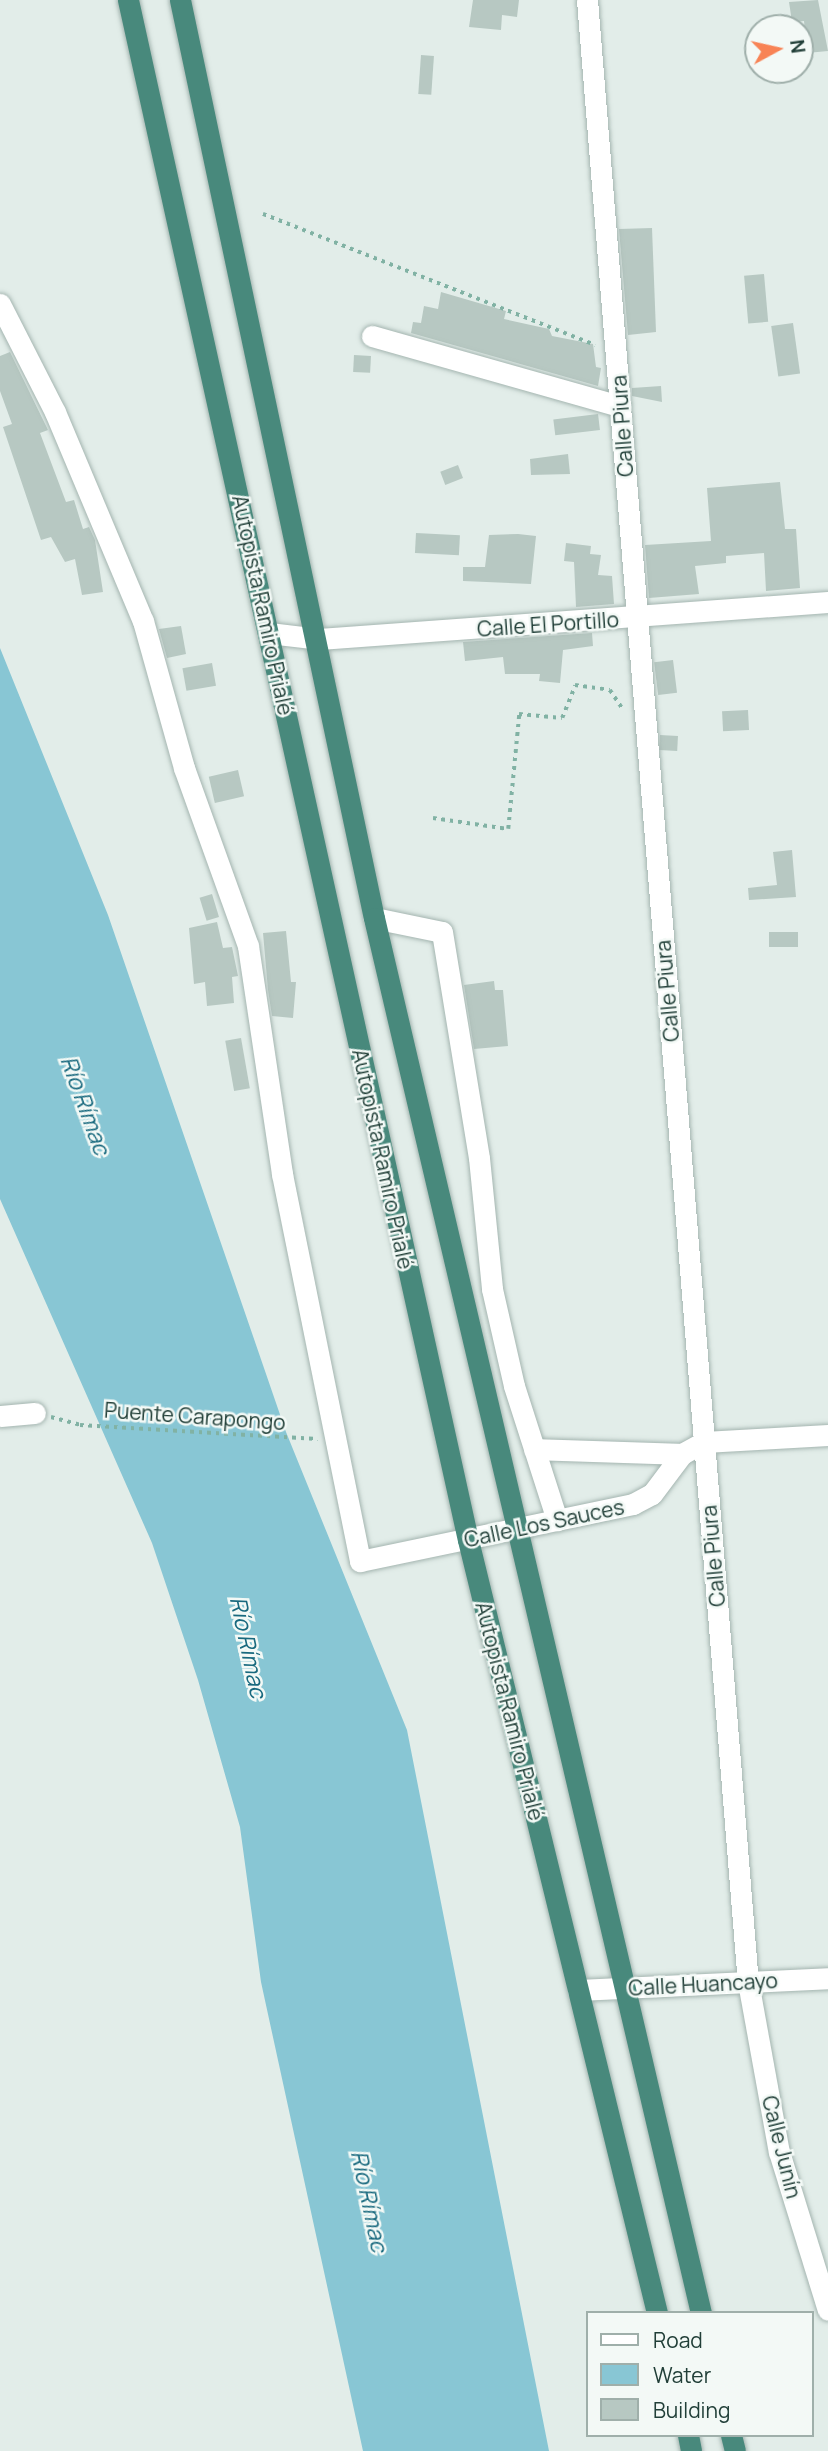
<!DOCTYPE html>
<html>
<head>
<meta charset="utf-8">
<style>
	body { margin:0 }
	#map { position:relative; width:828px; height:2451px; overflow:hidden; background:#e2ede9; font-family:Manrope,sans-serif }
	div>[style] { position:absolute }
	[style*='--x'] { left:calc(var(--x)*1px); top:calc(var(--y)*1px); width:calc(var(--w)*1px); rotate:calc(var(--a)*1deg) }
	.water>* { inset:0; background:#88c6d4 }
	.building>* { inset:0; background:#b7c8c2; transform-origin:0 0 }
	.path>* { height:3.5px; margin-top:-1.75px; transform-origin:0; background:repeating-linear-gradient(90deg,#81b2a4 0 3.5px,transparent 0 8.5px) }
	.roads { filter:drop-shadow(0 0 2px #a4b5b0) drop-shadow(0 0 2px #a4b5b0) }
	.minor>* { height:21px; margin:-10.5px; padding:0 10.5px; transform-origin:10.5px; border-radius:10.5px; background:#fff }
	.tertiary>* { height:21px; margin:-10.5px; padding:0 10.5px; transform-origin:10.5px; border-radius:10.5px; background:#fff }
	.trunk>* { height:21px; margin:-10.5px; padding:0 10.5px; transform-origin:10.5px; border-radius:10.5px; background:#48897c }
	span { translate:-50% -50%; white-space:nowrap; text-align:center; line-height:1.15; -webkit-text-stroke:5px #f3f9f6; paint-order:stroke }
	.street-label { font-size:21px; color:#213f38 }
	.water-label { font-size:23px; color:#18697e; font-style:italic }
	.legend { position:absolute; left:586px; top:2311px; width:228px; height:126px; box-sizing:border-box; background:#f3f9f6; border:2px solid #9fafaa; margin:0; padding:9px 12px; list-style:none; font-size:21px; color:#213f38 }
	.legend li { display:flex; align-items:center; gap:14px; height:35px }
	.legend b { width:35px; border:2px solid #9fafaa }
	.north { position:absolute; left:744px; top:14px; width:70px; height:70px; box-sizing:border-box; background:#f3f9f6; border:2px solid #9fafaa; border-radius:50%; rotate:82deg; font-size:19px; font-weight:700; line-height:28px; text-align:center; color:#213f38 }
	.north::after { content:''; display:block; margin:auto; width:24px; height:32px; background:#f88355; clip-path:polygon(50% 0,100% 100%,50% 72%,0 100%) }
</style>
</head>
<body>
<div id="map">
	<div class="water">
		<i style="clip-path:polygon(0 648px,108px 915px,286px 1432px,407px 1730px,549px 2451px,363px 2451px,261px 1982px,240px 1827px,198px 1680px,152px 1543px,0 1199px)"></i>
	</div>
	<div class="building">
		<i style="clip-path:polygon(473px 0,519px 0,517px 17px,502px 15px,501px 30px,469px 27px)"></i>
		<i style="clip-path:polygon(818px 0,828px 51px,807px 53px,804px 21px,792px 22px,789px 2px)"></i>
		<i style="left:421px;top:55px;width:13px;height:39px;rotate:4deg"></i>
		<i style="clip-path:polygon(652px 228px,656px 332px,628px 335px,619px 229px)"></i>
		<i style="left:764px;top:274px;width:48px;height:20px;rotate:85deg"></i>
		<i style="clip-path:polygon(441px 292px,506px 311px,504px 319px,549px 329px,552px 336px,593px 344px,596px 367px,601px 368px,598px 386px,411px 333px,413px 322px,421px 323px,424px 306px,438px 309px)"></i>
		<i style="left:793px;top:323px;width:51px;height:22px;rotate:82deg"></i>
		<i style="clip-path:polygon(10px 352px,48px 430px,40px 433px,66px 502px,74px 500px,83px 529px,89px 527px,95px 540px,103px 592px,82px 595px,75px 559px,65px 562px,51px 537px,41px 540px,3px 427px,12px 424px,0 391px,0 356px)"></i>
		<i style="left:354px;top:355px;width:17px;height:17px;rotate:3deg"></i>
		<i style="clip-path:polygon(661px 386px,662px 402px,632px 396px,632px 388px)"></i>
		<i style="left:598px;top:414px;width:16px;height:45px;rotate:83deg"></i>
		<i style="clip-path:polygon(568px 454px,570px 474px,531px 475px,530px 459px)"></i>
		<i style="left:458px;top:465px;width:14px;height:19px;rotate:69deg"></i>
		<i style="clip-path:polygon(780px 482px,785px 529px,796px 529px,800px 588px,766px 591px,764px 553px,726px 556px,726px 563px,695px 566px,699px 594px,649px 598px,645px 545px,711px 541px,707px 488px)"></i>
		<i style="left:416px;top:533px;width:44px;height:20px;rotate:3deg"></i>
		<i style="clip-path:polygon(518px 534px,536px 536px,531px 584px,463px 581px,463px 567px,485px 567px,489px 535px)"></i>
		<i style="clip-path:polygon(566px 543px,591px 546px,590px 554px,601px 555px,598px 575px,612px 576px,614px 604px,576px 607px,574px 562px,564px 561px)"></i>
		<i style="clip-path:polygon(181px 626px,186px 654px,167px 658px,159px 629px)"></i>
		<i style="clip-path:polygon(592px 633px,593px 646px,563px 650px,560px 683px,539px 681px,540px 674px,505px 674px,503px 657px,465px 661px,463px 642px)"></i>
		<i style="left:673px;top:660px;width:33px;height:19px;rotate:83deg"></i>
		<i style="left:212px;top:663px;width:23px;height:30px;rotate:80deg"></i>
		<i style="left:748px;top:710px;width:20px;height:26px;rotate:87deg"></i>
		<i style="left:660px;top:735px;width:18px;height:15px;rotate:3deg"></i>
		<i style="left:238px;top:770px;width:27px;height:30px;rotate:77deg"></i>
		<i style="clip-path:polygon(792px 850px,796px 897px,749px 900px,748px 888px,777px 885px,773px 852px)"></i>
		<i style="left:212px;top:894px;width:24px;height:13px;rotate:73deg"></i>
		<i style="clip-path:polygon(217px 922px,223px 948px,232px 947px,238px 976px,232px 977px,234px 1003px,207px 1006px,205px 982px,194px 984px,189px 928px)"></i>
		<i style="clip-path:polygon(286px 931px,291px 982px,296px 982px,293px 1018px,272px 1016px,268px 990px,263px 933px)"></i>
		<i style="left:769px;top:932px;width:29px;height:15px"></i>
		<i style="clip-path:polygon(494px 981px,495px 990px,503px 990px,508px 1046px,474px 1049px,464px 985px)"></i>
		<i style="left:241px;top:1038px;width:51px;height:16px;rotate:80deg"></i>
	</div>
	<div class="path">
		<i style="--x:263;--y:214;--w:357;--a:21.5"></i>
		<i style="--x:433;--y:818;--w:76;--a:8.3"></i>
		<i style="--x:508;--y:829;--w:116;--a:-84.5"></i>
		<i style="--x:519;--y:714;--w:43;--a:5.3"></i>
		<i style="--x:562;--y:718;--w:35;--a:-68"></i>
		<i style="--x:575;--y:685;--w:35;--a:8"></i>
		<i style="--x:610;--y:690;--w:25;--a:56"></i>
		<i style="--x:51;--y:1417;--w:30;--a:15"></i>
		<i style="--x:80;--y:1425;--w:238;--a:3.4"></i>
	</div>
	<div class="roads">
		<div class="minor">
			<i style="--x:587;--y:0;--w:1989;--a:85.36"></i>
			<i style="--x:748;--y:1982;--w:173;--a:79.7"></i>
			<i style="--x:779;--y:2152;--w:165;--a:72.8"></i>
			<i style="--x:0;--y:304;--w:121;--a:63"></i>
			<i style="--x:55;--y:412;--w:227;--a:67.2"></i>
			<i style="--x:143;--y:621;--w:153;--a:74.4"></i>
			<i style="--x:184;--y:768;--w:189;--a:70.2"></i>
			<i style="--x:248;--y:946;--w:231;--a:81.5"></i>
			<i style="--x:282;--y:1174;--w:395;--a:78.6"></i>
			<i style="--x:360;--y:1561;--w:279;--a:-11.8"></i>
			<i style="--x:633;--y:1504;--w:21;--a:-28"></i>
			<i style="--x:652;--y:1494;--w:50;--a:-53.1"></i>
			<i style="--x:682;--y:1454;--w:25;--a:-29"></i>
			<i style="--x:704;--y:1442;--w:124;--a:-3.2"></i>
			<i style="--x:372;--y:336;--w:258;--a:15.8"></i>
			<i style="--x:269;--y:633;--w:50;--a:6.8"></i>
			<i style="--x:319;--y:639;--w:510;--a:-4.16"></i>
			<i style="--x:374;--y:918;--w:69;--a:11.6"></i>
			<i style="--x:442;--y:932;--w:229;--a:80.7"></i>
			<i style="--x:479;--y:1158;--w:132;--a:84.3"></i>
			<i style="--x:492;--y:1289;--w:99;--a:77.2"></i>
			<i style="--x:514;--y:1386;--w:141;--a:72.2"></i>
			<i style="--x:0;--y:1416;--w:35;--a:-5"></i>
			<i style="--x:534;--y:1449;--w:148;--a:1.9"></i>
		</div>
		<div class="tertiary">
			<i style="--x:578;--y:1990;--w:250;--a:-2.7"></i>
		</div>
		<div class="trunk">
			<i style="--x:128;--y:0;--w:1577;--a:77.55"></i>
			<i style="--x:468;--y:1540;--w:796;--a:76.26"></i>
			<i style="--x:180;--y:0;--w:938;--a:78.07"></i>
			<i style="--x:374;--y:918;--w:1433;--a:76.81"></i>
			<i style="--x:688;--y:2435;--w:16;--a:79"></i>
			<i style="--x:731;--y:2435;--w:16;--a:76"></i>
		</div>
	</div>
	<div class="street-label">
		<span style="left:622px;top:426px;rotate:-94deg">Calle Piura</span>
		<span style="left:263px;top:605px;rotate:78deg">Autopista Ramiro Prialé</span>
		<span style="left:548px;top:624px;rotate:-4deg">Calle El Portillo</span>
		<span style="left:667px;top:991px;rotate:-95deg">Calle Piura</span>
		<span style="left:383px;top:1159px;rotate:78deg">Autopista Ramiro Prialé</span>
		<span style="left:195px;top:1416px;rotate:4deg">Puente Carapongo</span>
		<span style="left:544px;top:1523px;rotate:-12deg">Calle Los Sauces</span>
		<span style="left:713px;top:1556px;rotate:-95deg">Calle Piura</span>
		<span style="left:510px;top:1711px;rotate:76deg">Autopista Ramiro Prialé</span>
		<span style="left:703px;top:1984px;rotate:-3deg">Calle Huancayo</span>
		<span style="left:782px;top:2147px;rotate:76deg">Calle Junín</span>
	</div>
	<div class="water-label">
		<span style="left:86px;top:1105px;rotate:70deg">Río Rímac</span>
		<span style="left:249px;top:1647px;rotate:78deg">Río Rímac</span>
		<span style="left:370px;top:2201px;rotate:78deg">Río Rímac</span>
	</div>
	<ul class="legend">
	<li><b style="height:9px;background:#fff"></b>Road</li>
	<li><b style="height:19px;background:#88c6d4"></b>Water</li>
	<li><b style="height:19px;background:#b7c8c2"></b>Building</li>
	</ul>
	<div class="north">N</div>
</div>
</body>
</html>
